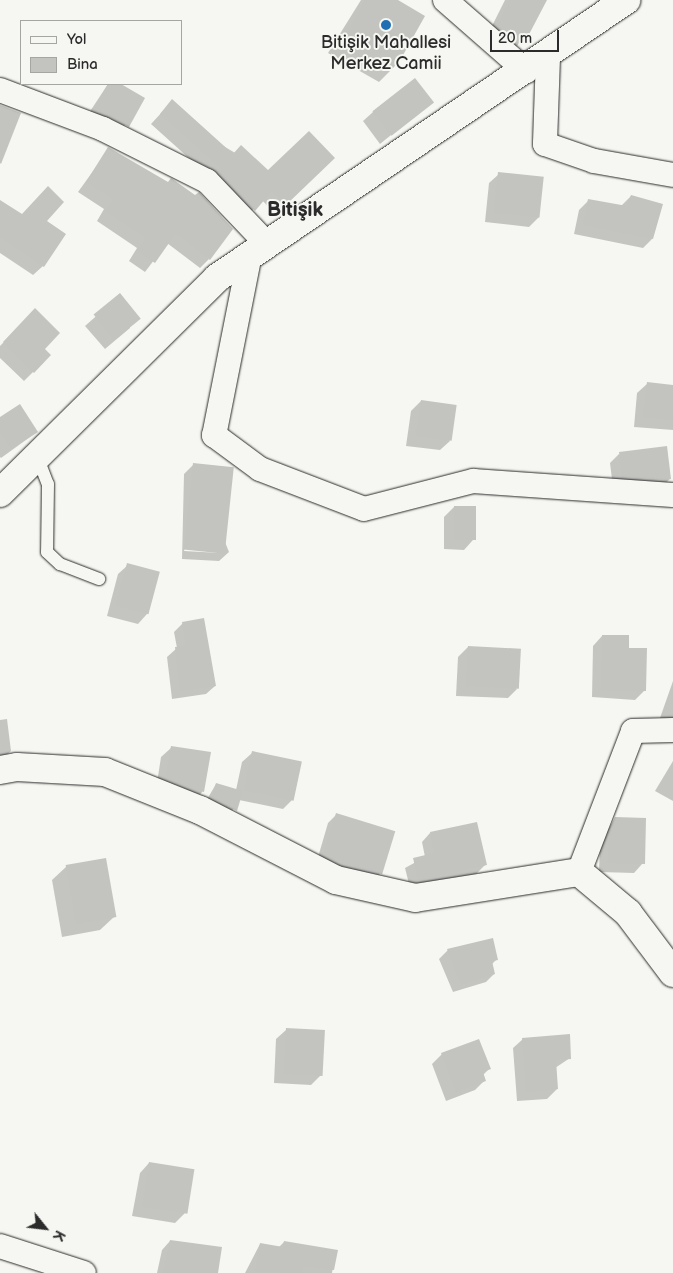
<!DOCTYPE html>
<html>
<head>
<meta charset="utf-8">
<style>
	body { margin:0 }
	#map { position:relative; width:673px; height:1273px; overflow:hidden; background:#f6f6f2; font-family:"Balsamiq Sans",sans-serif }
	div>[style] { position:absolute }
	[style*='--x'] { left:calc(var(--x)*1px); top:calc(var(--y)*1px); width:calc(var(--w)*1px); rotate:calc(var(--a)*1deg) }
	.shadow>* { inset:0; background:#0003 }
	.building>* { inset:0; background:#c3c3c0; transform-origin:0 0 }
	.roads { filter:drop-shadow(0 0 1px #2b2b2b) drop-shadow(0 0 1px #2b2b2b) }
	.lane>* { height:12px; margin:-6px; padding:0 6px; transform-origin:6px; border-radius:6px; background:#f6f6f2 }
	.street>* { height:24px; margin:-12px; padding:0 12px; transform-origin:12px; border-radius:12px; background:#f6f6f2 }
	.secondary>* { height:28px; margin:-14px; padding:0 14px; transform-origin:14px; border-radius:14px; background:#f6f6f2 }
	.dots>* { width:14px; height:14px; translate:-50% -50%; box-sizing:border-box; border:2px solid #f6f6f2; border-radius:50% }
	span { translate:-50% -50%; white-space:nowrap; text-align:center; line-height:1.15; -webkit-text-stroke:4px #f6f6f2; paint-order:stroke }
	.poi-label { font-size:18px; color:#2b2b2b }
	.quarter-label { font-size:20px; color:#2b2b2b; font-weight:700 }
	.legend { position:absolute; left:20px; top:20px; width:162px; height:65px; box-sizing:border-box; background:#f6f6f2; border:1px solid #a5a5a2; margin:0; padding:6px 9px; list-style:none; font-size:15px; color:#2b2b2b }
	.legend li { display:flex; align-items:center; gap:10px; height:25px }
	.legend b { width:25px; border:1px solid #a5a5a2 }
	.north { position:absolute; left:20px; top:1203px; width:50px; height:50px; -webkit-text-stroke:4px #f6f6f2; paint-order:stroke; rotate:119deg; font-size:14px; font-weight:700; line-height:20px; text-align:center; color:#2b2b2b }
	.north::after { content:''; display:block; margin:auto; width:18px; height:22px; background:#2b2b2b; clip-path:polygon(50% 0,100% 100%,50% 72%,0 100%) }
	.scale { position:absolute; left:490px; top:30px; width:69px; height:22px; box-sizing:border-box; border:2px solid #2b2b2b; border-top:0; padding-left:6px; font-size:15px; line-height:18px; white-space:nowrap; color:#2b2b2b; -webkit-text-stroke:4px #f6f6f2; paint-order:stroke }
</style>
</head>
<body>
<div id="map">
	<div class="shadow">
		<i style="clip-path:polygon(361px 0,395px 0,424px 16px,397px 64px,379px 82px,328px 53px)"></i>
		<i style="clip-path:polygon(505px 0,545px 0,514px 51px,487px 36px)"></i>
		<i style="clip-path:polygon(108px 84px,118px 84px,144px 98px,118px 135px,85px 119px)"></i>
		<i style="clip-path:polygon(432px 102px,380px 144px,363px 121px,373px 112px)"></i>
		<i style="clip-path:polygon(163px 111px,268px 172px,333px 158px,275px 214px,262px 200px,244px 219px,211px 178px,151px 124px)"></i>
		<i style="clip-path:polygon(109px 149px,209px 259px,200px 268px,167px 243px,145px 272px,129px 261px,137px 248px,97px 221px,104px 209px,78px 192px)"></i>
		<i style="clip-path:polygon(499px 174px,539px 217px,529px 227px,485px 222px,489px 183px)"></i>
		<i style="clip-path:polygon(631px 196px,652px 239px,643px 248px,574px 234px,579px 210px,589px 200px,621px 206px)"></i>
		<i style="clip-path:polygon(0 202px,22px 215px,45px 221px,43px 266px,33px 275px,0 253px)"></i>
		<i style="clip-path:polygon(120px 295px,130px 328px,105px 349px,85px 326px)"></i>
		<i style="clip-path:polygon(35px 310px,43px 349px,50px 355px,24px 381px,0 358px,0 346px)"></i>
		<i style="clip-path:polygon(647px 384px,673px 386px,673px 430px,634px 427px,637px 393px)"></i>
		<i style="clip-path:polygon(421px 401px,450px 441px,440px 450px,406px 446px,411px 411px)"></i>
		<i style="clip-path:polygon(0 418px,37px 432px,1px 458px,0 457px)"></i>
		<i style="clip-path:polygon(619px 454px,670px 479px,660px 488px,613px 487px,610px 463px)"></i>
		<i style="clip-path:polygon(evenodd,194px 464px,229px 552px,219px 561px,182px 559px,184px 474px,194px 464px,185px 548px,221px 550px,221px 553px,184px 551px,185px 548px)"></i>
		<i style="clip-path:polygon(454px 507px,473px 540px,464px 550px,444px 549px,444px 517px)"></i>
		<i style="clip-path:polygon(128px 565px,147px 614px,138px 624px,107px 616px,118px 574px)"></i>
		<i style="clip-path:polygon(183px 623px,215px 686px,206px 694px,172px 699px,167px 657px,177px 648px,174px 632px)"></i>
		<i style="clip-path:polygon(602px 636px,628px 649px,645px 690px,635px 700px,592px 697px,593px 646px)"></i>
		<i style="clip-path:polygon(468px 647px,517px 689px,508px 698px,456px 696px,458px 657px)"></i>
		<i style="clip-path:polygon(673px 681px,673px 722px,660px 718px)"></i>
		<i style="clip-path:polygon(7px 719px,11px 751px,0 761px,0 720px)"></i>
		<i style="clip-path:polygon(171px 748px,203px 791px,194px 801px,156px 789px,161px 757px)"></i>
		<i style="clip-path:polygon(252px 753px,292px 800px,283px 809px,239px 800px,226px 820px,202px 808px,216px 784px,236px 790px,242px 762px)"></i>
		<i style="clip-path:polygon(673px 761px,673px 801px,655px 791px)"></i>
		<i style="clip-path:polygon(337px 814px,380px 874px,371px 882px,316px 864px,328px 823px)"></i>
		<i style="clip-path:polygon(615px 818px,643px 863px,634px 873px,599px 872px,600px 843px)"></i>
		<i style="clip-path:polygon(430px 833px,485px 865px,476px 874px,410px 888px,405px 868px,425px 857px,422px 842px)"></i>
		<i style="clip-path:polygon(67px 866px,115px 916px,100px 930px,62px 937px,52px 880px)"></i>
		<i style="clip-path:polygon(448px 950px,497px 959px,491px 965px,494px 974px,486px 982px,453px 992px,439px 959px)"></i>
		<i style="clip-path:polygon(286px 1030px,321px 1075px,311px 1085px,274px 1083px,276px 1039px)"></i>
		<i style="clip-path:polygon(523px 1039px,570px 1058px,555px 1068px,557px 1089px,547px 1099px,517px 1101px,513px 1048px)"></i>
		<i style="clip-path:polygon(442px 1054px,490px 1068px,483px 1075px,485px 1080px,475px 1090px,446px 1101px,432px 1064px)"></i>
		<i style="clip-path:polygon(149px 1163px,185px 1213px,175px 1223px,132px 1216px,140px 1173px)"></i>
		<i style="clip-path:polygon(170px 1241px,217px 1273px,157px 1273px,162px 1250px)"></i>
		<i style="clip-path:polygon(284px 1242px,336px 1251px,332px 1273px,245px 1273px,260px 1244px,279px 1247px)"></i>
	</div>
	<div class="building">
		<i style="clip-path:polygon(365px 0,398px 0,425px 16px,398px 64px,346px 34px)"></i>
		<i style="clip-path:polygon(509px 0,547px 0,525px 42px,496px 26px)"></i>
		<i style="left:415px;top:78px;width:31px;height:54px;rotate:52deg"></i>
		<i style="clip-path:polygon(108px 84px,121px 84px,145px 98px,129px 127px,94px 109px)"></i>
		<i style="clip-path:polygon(172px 99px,233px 154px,241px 145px,268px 170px,309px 131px,335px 158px,286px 205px,272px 191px,255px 211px,217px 171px,220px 168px,160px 114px)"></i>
		<i style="clip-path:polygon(0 105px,21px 113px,1px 164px,0 163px)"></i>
		<i style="clip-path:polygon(108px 147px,168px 182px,171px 178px,195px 195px,199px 192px,233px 229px,210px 260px,176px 233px,155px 263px,137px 251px,146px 238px,105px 211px,113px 199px,86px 182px)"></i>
		<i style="left:498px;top:172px;width:46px;height:41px;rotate:6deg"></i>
		<i style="clip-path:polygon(48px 186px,64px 202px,47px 221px,66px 234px,44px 267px,0 237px,0 200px,22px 214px)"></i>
		<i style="clip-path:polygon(631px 195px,663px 204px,653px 239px,583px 225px,588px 199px,627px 206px)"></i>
		<i style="left:120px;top:293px;width:33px;height:34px;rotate:51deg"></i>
		<i style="clip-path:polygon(35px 308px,60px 333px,45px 349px,51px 355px,34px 373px,3px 342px)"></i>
		<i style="clip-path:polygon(647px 382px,673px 385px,673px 420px,643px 417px)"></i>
		<i style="left:421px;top:400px;width:36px;height:36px;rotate:8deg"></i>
		<i style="clip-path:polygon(20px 404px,38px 432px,11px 449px,0 432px,0 417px)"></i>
		<i style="clip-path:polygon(667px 446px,671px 479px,622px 478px,619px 452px)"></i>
		<i style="left:193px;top:463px;width:41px;height:87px;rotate:6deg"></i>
		<i style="left:454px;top:506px;width:22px;height:34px"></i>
		<i style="left:127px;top:563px;width:34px;height:44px;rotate:15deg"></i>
		<i style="clip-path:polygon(204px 618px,216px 686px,180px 691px,175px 647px,186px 646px,182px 622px)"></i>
		<i style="clip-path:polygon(602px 635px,629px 635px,629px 648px,647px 648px,646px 691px,601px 690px)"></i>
		<i style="left:468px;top:646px;width:53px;height:40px;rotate:3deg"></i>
		<i style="clip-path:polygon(171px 746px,211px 752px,204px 792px,165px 779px)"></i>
		<i style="left:252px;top:751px;width:51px;height:40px;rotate:12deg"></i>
		<i style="clip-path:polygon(216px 783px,243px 791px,237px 811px,211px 798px)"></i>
		<i style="left:336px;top:813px;width:62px;height:45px;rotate:17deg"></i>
		<i style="clip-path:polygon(615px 817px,646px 818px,645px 864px,608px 863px,609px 833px)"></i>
		<i style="clip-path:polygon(477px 822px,487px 865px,418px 880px,413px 858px,434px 853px,430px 832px)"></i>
		<i style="left:106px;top:858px;width:60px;height:41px;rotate:80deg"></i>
		<i style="clip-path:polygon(493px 938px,498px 960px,492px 961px,495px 974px,461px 985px,447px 949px)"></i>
		<i style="left:286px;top:1028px;width:39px;height:46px;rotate:3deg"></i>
		<i style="clip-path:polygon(570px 1034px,571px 1059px,556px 1060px,558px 1089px,526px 1092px,522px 1038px)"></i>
		<i style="clip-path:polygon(479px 1039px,491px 1069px,483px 1072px,486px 1081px,456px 1092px,441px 1053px)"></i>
		<i style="left:149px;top:1162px;width:46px;height:45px;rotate:9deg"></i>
		<i style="clip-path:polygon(170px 1240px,222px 1247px,218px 1273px,163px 1273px)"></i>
		<i style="clip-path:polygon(284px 1241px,338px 1250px,334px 1270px,303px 1266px,302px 1273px,255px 1271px,260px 1243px,283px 1247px)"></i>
	</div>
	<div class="roads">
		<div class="lane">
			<i style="--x:37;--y:456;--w:30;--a:69"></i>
			<i style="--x:48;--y:484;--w:68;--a:90.8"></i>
			<i style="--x:47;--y:552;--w:18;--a:43"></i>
			<i style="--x:60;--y:564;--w:42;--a:21"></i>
		</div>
		<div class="street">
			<i style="--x:445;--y:0;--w:108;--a:41.2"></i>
			<i style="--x:548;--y:57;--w:87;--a:92"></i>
			<i style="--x:545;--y:144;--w:52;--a:19.1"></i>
			<i style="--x:594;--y:161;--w:80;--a:10"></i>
			<i style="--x:0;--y:90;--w:110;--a:20.7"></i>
			<i style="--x:103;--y:129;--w:116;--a:26.6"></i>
			<i style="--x:207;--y:181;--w:84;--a:46.4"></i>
			<i style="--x:250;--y:254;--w:185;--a:101.2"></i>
			<i style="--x:214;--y:435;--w:57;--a:36.5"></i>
			<i style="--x:260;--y:469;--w:111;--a:21"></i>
			<i style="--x:364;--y:509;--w:113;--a:-14.4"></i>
			<i style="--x:473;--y:481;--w:200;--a:4"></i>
			<i style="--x:579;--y:872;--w:151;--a:-69"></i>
			<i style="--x:633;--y:731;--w:40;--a:-1.4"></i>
			<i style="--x:0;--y:1246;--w:88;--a:17.8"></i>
		</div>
		<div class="secondary">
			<i style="--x:0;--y:493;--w:305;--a:-44.7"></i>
			<i style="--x:217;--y:278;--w:495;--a:-34.2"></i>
			<i style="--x:0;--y:770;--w:17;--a:-10"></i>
			<i style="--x:17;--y:767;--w:88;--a:3.3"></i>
			<i style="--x:105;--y:772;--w:102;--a:21.8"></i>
			<i style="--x:200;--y:810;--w:153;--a:27.2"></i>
			<i style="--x:336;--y:880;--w:81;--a:12.8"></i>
			<i style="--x:415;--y:898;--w:166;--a:-9"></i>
			<i style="--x:579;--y:872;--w:64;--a:39.9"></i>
			<i style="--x:628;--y:913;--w:75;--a:53.1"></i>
		</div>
	</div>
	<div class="dots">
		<i style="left:386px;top:25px;background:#1f6fb2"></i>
	</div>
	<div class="poi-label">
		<span style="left:386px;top:54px">Bitişik Mahallesi<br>Merkez Camii</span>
	</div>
	<div class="quarter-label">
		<span style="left:295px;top:210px">Bitişik</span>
	</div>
	<ul class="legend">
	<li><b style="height:6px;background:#f6f6f2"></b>Yol</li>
	<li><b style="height:14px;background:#c3c3c0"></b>Bina</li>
	</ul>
	<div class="north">K</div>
	<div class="scale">20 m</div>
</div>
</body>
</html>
